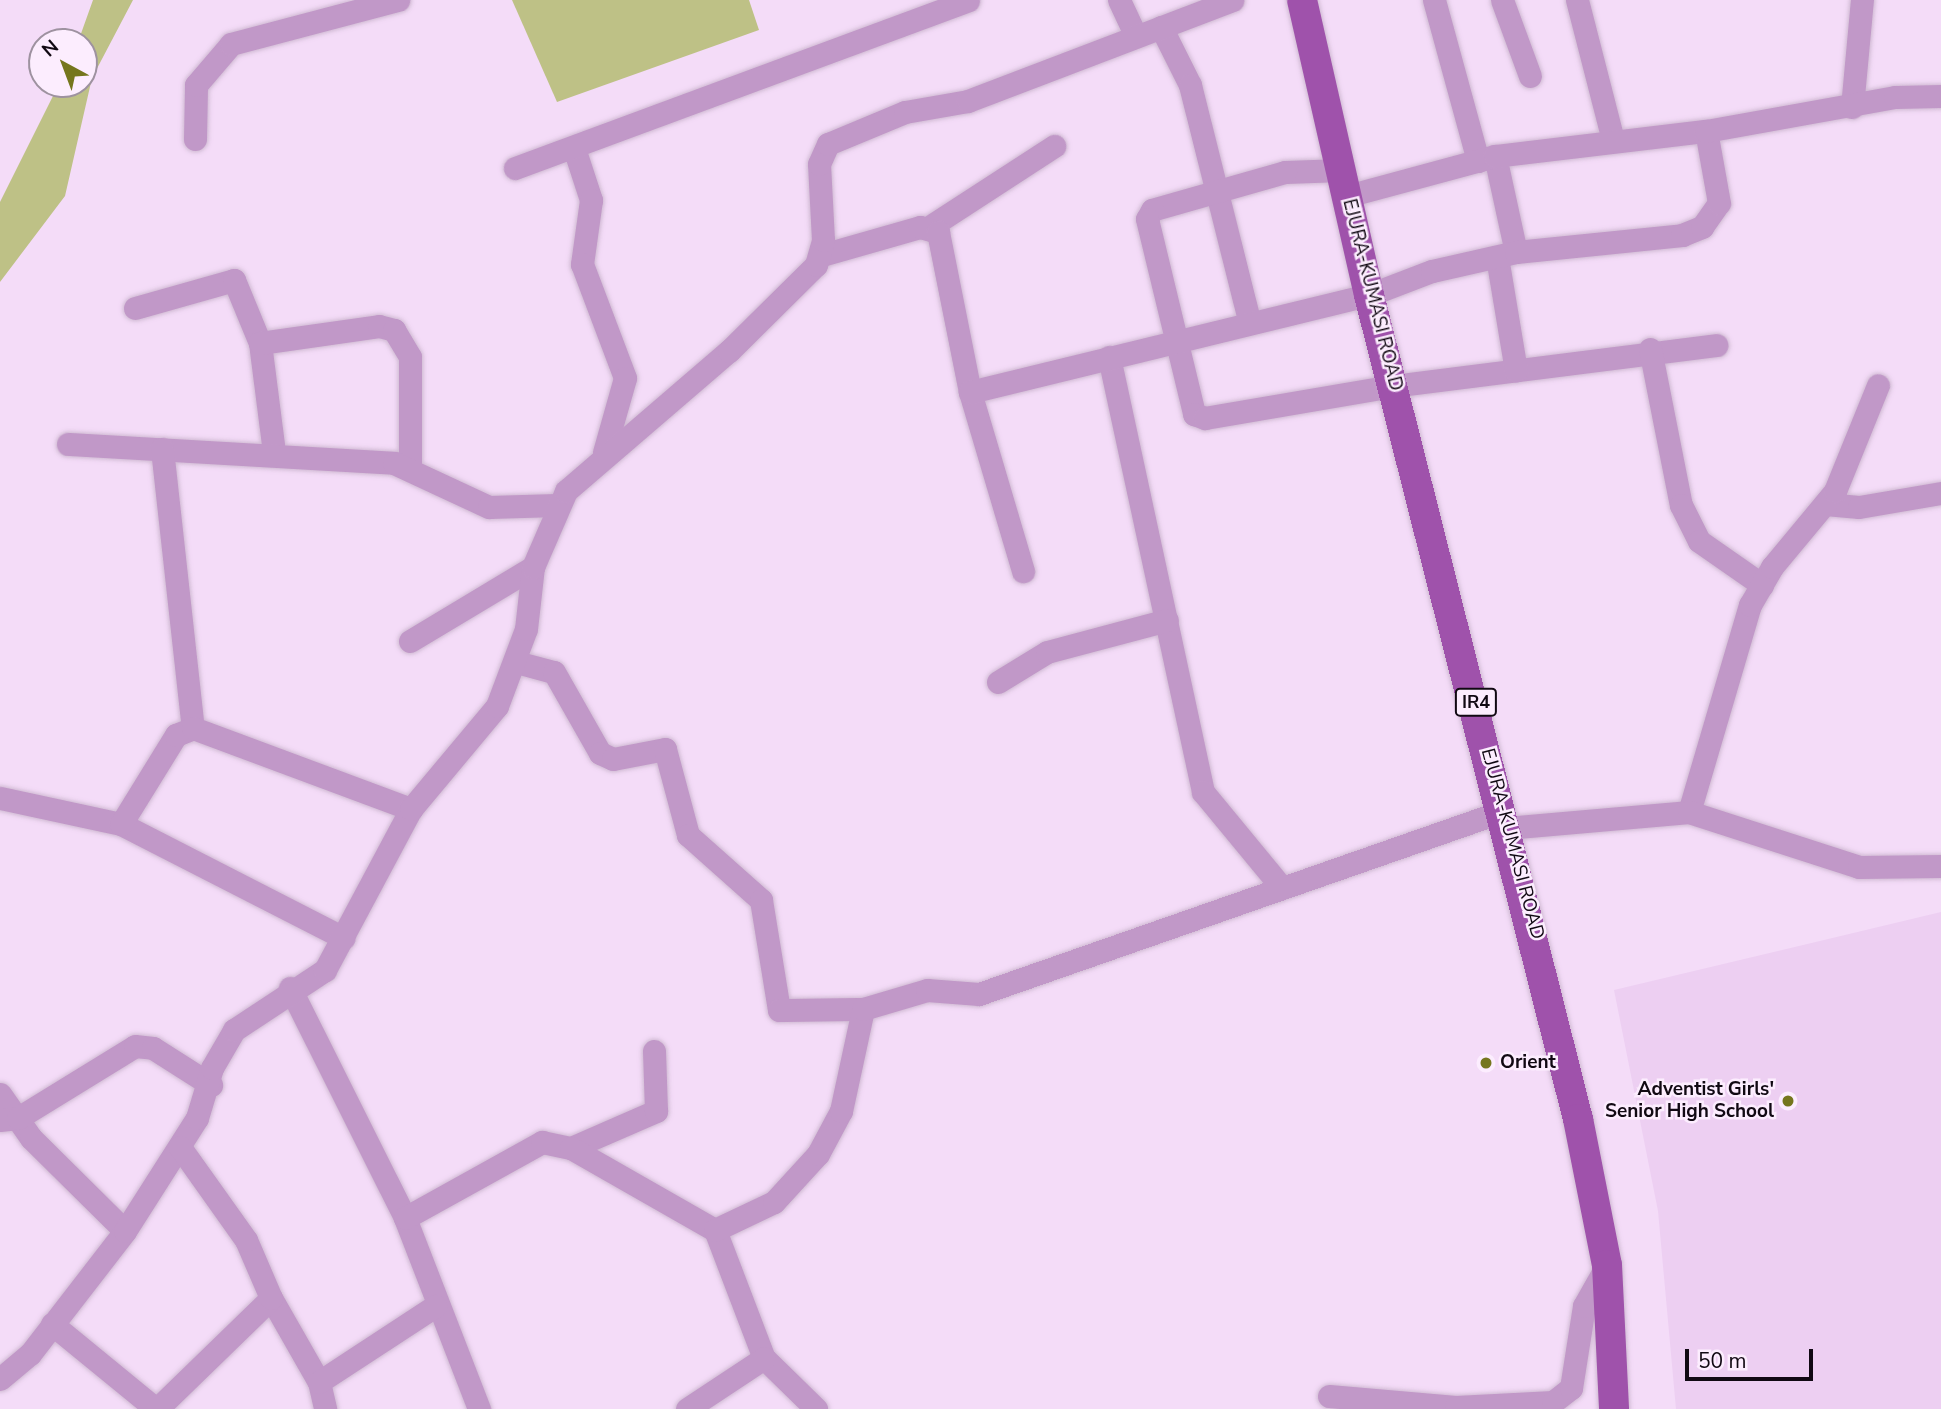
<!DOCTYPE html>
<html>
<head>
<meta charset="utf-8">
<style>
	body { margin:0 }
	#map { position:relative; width:1941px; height:1409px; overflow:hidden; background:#f4dcf8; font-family:"Nunito Sans",sans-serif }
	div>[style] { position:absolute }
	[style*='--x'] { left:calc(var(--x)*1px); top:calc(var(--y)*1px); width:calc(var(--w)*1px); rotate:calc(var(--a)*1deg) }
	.built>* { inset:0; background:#edcff2 }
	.green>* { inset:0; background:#bec186 }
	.roads { filter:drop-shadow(0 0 2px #d0bad3) drop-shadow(0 0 2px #d0bad3) }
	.minor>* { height:23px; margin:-11.5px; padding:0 11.5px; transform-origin:11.5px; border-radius:11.5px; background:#c198c8 }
	.major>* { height:30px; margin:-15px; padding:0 15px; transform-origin:15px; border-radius:15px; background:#9f52ab }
	.dots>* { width:19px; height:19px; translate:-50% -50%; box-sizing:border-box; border:4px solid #fcedfe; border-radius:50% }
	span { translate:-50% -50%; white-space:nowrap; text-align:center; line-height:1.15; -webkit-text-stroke:5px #fcedfe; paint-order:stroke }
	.shield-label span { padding:2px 5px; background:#fcedfe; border:2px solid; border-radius:5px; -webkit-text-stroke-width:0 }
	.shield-label { font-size:18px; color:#110913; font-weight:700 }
	.street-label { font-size:19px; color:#110913 }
	.poi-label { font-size:19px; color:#110913; font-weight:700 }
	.left { translate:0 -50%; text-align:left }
	.right { translate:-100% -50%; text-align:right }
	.north { position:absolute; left:28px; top:28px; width:70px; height:70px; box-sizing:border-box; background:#fcedfe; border:2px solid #9e92a0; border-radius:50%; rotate:319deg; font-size:19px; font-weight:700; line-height:28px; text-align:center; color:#110913 }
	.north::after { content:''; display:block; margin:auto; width:24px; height:32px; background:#75761d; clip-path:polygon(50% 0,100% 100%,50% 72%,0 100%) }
	.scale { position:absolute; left:1685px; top:1349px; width:128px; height:32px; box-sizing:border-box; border:4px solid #110913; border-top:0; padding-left:9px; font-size:21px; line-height:24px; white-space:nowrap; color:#110913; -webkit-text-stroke:5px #fcedfe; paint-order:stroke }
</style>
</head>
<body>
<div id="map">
	<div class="built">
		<i style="clip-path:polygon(1941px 912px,1941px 1409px,1676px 1409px,1658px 1211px,1614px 990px)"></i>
	</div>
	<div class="green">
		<i style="clip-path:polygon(93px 0,133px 0,92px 78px,65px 196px,0 282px,0 202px,59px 84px,84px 84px,84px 42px,78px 42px)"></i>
		<i style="clip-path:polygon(512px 0,749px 0,759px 30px,557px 102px)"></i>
	</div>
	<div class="roads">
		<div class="minor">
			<i style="--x:1119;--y:0;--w:38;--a:65"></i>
			<i style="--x:1434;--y:0;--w:167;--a:74.7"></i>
			<i style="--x:1502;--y:0;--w:81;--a:69.8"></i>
			<i style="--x:1577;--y:0;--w:145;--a:75.6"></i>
			<i style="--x:1161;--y:27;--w:65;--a:63.4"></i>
			<i style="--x:1190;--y:85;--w:245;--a:75.9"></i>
			<i style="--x:1852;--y:107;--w:107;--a:-84.7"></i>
			<i style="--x:195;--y:139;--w:54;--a:-88.9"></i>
			<i style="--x:196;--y:85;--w:54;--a:-49.5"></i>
			<i style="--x:231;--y:44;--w:173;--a:-14.8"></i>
			<i style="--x:574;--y:148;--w:55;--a:71.9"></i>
			<i style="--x:591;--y:200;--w:65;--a:98"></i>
			<i style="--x:582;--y:264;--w:122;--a:69.3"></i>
			<i style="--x:625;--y:378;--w:77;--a:105.8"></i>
			<i style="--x:1495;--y:156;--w:98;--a:77.7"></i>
			<i style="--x:515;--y:168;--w:483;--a:-20.3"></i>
			<i style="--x:1342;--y:170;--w:57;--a:178"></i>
			<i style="--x:1285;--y:172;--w:138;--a:164.1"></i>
			<i style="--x:1152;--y:210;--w:10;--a:119"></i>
			<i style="--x:1147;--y:219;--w:201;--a:76.4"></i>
			<i style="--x:1194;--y:414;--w:12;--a:20"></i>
			<i style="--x:1205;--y:418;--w:191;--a:-9.7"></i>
			<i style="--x:1393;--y:386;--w:326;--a:-7.2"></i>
			<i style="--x:1347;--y:196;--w:153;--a:-15.1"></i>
			<i style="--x:1495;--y:156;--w:212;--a:-6.8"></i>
			<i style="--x:931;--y:226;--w:147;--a:-33"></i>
			<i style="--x:822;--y:255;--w:102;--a:-15.9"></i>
			<i style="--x:920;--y:227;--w:19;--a:16"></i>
			<i style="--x:938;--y:232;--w:163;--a:78.7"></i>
			<i style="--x:970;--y:392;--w:187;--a:73.5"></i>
			<i style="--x:1497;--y:257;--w:115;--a:80.5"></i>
			<i style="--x:135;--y:308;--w:103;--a:-15.8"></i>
			<i style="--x:234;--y:280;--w:68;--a:67.6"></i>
			<i style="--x:260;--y:343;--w:111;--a:82.7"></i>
			<i style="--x:260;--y:343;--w:120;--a:-8.1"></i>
			<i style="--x:379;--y:326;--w:16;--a:15"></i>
			<i style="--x:394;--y:330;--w:31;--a:59"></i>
			<i style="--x:410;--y:357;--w:111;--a:90"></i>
			<i style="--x:1650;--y:349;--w:159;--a:78.8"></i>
			<i style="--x:1681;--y:505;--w:40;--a:63.4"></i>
			<i style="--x:1699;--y:541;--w:77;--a:34.9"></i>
			<i style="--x:1109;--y:357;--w:445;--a:77.8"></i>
			<i style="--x:1203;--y:792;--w:124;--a:50.5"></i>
			<i style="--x:970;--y:392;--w:411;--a:-13.7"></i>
			<i style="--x:1369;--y:295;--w:67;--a:-20.9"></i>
			<i style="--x:1432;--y:271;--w:86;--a:-12.7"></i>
			<i style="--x:1516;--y:252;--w:167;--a:-5.8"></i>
			<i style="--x:1682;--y:235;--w:22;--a:-22"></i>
			<i style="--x:1702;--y:227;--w:29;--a:-55"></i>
			<i style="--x:1719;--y:203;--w:73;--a:-100.2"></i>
			<i style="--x:1706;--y:131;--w:192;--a:-10.2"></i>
			<i style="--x:1895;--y:97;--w:46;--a:-1.2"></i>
			<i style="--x:68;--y:444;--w:327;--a:3.3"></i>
			<i style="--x:394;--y:463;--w:105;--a:24.9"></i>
			<i style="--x:489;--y:507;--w:68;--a:-1.7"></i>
			<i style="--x:162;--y:449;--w:281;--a:83.7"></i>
			<i style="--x:1825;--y:504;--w:34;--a:5"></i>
			<i style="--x:1859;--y:507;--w:83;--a:-9.7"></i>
			<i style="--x:410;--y:641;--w:144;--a:-31"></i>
			<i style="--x:516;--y:662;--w:39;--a:15"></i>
			<i style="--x:554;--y:672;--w:93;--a:60.4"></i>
			<i style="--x:600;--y:753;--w:14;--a:25"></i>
			<i style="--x:613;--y:759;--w:53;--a:-10.9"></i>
			<i style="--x:665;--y:749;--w:89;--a:75"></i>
			<i style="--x:688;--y:835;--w:98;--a:41.7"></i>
			<i style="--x:761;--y:900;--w:111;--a:80.7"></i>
			<i style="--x:779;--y:1010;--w:84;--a:-0.7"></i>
			<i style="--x:998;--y:682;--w:57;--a:-31.5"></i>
			<i style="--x:1047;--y:652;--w:124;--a:-14.9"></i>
			<i style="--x:0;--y:798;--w:124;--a:12.1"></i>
			<i style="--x:121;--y:824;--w:250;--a:27.1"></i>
			<i style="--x:1689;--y:812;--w:216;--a:-73.6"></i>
			<i style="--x:1750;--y:605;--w:44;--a:-59.9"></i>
			<i style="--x:1772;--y:567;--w:99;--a:-50.3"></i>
			<i style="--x:1835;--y:491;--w:114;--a:-67.9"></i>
			<i style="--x:121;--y:824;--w:105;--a:-58.3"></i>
			<i style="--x:176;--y:735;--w:18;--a:-22"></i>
			<i style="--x:193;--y:728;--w:233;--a:20.4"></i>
			<i style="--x:1506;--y:828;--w:184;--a:-5"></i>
			<i style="--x:1689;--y:812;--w:179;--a:17.9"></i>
			<i style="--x:1859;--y:867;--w:82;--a:-0.7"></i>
			<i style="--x:290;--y:988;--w:257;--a:63.4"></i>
			<i style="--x:405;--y:1218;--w:205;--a:68.8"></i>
			<i style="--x:0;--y:1094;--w:54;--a:54.8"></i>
			<i style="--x:31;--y:1138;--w:132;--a:44.7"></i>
			<i style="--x:0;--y:1120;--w:18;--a:-6"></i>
			<i style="--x:18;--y:1118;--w:137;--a:-31.6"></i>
			<i style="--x:135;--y:1046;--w:18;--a:6"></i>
			<i style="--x:153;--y:1048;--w:69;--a:32.5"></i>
			<i style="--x:571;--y:1148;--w:93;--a:-23.5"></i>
			<i style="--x:656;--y:1111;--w:60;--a:-91.9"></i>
			<i style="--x:405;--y:1218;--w:157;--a:-29"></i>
			<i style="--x:542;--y:1142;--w:30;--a:12"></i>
			<i style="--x:571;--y:1148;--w:166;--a:29.7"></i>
			<i style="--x:715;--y:1230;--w:137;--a:69.1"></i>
			<i style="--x:764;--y:1358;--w:73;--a:44.4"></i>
			<i style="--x:715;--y:1230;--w:65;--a:-25.4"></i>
			<i style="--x:774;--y:1202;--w:65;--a:-47.5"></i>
			<i style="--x:818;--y:1154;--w:49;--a:-61.9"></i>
			<i style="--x:841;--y:1111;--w:104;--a:-77.8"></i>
			<i style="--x:863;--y:1009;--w:67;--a:-16.5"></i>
			<i style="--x:927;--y:990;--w:52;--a:4.4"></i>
			<i style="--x:979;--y:994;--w:555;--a:-19.25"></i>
			<i style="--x:271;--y:1298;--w:97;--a:60.3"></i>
			<i style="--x:319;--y:1382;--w:28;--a:77"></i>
			<i style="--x:52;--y:1324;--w:134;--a:39.3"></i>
			<i style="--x:0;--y:1379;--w:39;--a:-40"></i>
			<i style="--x:30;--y:1354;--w:155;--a:-52.3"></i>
			<i style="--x:125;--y:1231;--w:134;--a:-57.5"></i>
			<i style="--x:197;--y:1118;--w:52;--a:-73.3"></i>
			<i style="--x:212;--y:1068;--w:44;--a:-59.9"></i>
			<i style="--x:234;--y:1030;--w:109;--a:-33.4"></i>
			<i style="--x:325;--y:970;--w:183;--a:-61.9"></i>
			<i style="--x:411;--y:809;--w:134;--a:-50.1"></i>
			<i style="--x:497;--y:706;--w:82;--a:-69.4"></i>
			<i style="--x:526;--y:629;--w:62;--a:-83.6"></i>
			<i style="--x:533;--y:567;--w:83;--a:-66.5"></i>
			<i style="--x:566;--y:491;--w:215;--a:-40.7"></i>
			<i style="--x:729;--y:351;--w:122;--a:-44.7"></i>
			<i style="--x:816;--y:265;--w:26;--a:-74"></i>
			<i style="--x:823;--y:240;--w:76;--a:-93"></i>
			<i style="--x:819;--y:164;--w:22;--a:-66"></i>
			<i style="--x:828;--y:144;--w:83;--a:-22.6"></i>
			<i style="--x:905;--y:112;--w:64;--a:-9.9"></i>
			<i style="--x:968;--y:101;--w:283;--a:-20.9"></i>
			<i style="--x:319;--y:1382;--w:139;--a:-33.2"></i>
			<i style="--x:1329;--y:1396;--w:127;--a:5"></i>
			<i style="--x:1456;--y:1407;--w:97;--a:-3"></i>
			<i style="--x:1553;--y:1402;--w:23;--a:-38"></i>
			<i style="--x:1571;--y:1388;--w:83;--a:-81"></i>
			<i style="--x:1584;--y:1306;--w:47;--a:-60.7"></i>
			<i style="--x:157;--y:1409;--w:159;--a:-44.2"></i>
			<i style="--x:271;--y:1298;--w:63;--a:-113.3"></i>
			<i style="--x:246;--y:1240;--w:114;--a:-125.4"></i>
			<i style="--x:687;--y:1409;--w:92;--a:-33.5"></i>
		</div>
		<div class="major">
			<i style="--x:1302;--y:0;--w:303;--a:77.2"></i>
			<i style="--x:1369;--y:295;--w:850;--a:75.77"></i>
			<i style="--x:1578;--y:1119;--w:149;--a:78.8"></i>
			<i style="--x:1607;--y:1265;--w:144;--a:87.2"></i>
		</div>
	</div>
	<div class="dots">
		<i style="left:1486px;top:1063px;background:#75761d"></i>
		<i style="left:1788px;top:1101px;background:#75761d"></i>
	</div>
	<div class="shield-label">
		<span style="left:1476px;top:702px">IR4</span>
	</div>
	<div class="street-label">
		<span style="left:1372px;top:295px;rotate:76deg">EJURA-KUMASI ROAD</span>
		<span style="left:1512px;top:844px;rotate:75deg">EJURA-KUMASI ROAD</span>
	</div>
	<div class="poi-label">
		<span class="left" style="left:1500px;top:1063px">Orient</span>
		<span class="right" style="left:1774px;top:1101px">Adventist Girls'<br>Senior High School</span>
	</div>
	<div class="north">N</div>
	<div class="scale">50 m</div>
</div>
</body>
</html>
